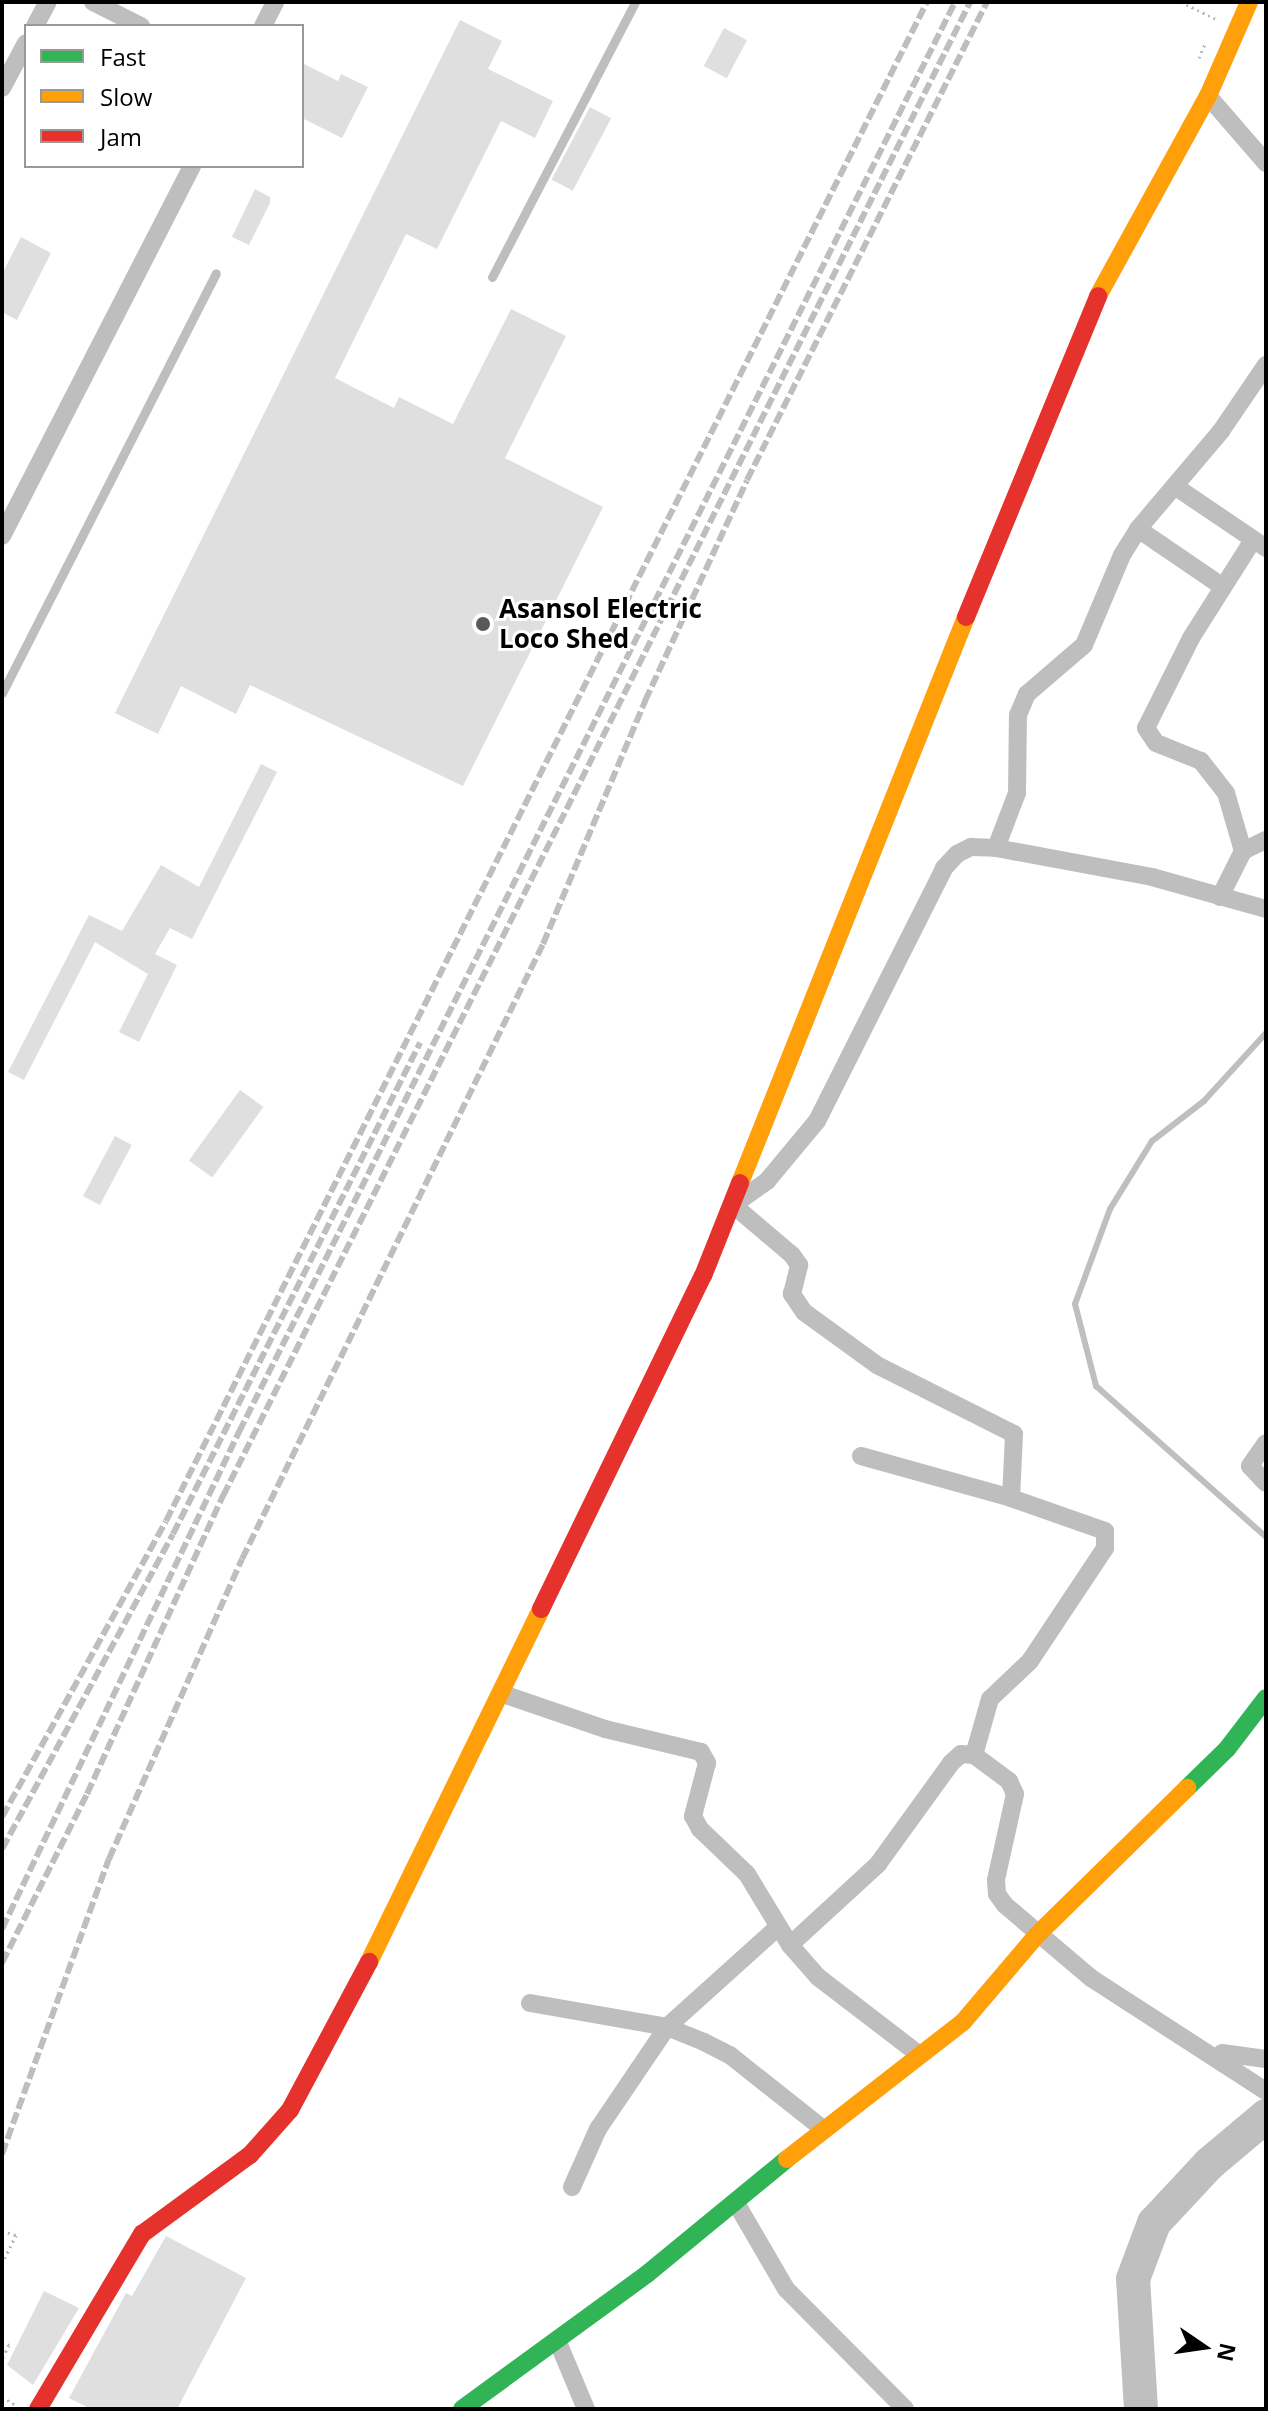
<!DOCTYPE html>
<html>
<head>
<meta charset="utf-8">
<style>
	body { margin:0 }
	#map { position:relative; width:1268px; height:2411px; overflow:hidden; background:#fff; font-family:"Open Sans",sans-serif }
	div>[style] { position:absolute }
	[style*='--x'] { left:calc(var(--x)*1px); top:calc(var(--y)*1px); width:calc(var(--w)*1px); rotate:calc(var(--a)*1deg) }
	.stream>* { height:6px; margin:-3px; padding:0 3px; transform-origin:3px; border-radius:3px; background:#bfbfbf }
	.river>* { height:34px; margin:-17px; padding:0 17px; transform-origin:17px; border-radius:17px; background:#bfbfbf }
	.building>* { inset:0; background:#dfdfdf; transform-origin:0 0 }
	.path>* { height:3px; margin-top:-1.5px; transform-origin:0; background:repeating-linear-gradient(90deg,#b9b9b9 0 2px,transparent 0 6px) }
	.lane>* { height:9px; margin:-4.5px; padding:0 4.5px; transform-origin:4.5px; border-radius:4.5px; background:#bebebe }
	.street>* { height:18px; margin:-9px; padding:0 9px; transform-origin:9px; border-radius:9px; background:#bebebe }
	.fast>* { height:18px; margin:-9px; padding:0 9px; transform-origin:9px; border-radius:9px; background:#30b455 }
	.slow>* { height:18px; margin:-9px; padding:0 9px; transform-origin:9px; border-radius:9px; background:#ff9f0a }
	.jam>* { height:18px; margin:-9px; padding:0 9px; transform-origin:9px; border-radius:9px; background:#e5322d }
	.rail>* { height:6px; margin-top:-3px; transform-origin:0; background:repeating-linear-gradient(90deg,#bebebe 0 12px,transparent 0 16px) }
	.dots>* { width:22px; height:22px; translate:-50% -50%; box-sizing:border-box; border:4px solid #fff; border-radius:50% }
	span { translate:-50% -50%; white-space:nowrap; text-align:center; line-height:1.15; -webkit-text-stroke:6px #fff; paint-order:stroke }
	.poi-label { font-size:26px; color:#000; font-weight:700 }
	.left { translate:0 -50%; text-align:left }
	.frame { position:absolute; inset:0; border:4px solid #000; pointer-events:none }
	.legend { position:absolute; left:24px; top:24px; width:280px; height:144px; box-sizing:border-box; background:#fff; border:2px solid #999; margin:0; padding:10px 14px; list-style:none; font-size:24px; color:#000 }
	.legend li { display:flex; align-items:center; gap:16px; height:40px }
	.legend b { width:40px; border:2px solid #999 }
	.north { position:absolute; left:1164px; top:2307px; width:80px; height:80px; -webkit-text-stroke:6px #fff; paint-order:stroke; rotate:103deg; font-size:22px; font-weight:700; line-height:32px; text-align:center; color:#000 }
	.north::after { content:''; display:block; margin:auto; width:28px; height:36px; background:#000; clip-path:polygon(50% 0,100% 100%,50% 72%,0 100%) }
</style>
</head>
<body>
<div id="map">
	<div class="stream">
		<i style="--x:1266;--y:1033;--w:92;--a:132.4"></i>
		<i style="--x:1204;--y:1101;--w:66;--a:142.4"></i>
		<i style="--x:1152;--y:1141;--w:80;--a:121.7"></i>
		<i style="--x:1110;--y:1209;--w:101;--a:110.2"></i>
		<i style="--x:1075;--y:1304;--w:85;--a:75.6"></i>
		<i style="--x:1096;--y:1386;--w:227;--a:41.6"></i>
	</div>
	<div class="river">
		<i style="--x:1141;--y:2409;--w:130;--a:-93.5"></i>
		<i style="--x:1133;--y:2279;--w:60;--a:-69.4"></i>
		<i style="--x:1154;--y:2223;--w:81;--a:-47"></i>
		<i style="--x:1209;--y:2164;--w:75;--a:-40.1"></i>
	</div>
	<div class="building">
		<i style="clip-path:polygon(460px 20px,502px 41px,488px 69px,553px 101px,535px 138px,501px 121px,437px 249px,406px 234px,335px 378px,394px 408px,399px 397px,453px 424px,511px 309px,566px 336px,505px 458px,603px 507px,463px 786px,250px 685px,236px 714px,181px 686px,158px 734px,115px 713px)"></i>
		<i style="left:724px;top:28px;width:26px;height:43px;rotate:28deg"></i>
		<i style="clip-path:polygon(302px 63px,338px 81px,341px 74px,368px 87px,342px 138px,302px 118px)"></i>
		<i style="left:590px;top:107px;width:24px;height:82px;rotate:28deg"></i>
		<i style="clip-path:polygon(255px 189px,270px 197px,270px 203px,249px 245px,232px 237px)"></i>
		<i style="clip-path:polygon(21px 237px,51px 253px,17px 320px,2px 312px,2px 274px)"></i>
		<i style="clip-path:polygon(261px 764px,277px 772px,192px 939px,170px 928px,155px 954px,177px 965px,139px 1042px,119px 1032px,148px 974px,95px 942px,24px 1080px,8px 1072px,89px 915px,122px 931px,161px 865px,199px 887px)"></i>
		<i style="left:240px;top:1090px;width:29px;height:87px;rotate:36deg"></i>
		<i style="left:115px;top:1136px;width:19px;height:68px;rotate:28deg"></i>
		<i style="clip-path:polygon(166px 2236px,246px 2278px,177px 2409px,91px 2409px,69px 2398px,126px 2293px,132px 2296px)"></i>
		<i style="clip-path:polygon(44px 2291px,79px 2308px,33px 2385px,7px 2365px)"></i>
	</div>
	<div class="path">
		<i style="--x:1181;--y:2;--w:41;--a:25.9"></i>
		<i style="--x:1199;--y:58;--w:15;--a:-67"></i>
		<i style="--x:2;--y:2231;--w:15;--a:16"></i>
		<i style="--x:16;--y:2235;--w:32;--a:116"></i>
		<i style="--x:2;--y:2342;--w:8;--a:23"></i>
		<i style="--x:9;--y:2345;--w:16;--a:117"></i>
		<i style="--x:2;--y:2397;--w:16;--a:30"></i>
	</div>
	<div class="lane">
		<i style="--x:492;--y:277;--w:310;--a:-62.5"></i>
		<i style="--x:2;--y:693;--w:471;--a:-63"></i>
	</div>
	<div class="street">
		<i style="--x:93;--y:2;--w:54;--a:26.6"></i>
		<i style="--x:35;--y:26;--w:27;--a:-62"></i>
		<i style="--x:263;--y:26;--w:27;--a:-63"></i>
		<i style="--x:2;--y:88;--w:51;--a:-61.9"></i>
		<i style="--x:1208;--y:96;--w:89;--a:49.1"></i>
		<i style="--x:1176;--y:487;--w:109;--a:34.1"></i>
		<i style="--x:1138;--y:529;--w:103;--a:34.3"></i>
		<i style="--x:2;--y:536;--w:416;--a:-62.8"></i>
		<i style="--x:996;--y:848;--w:59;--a:-69.1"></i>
		<i style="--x:1017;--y:793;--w:78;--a:-89.3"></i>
		<i style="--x:1018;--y:715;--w:23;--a:-67"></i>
		<i style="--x:1027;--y:694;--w:75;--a:-40.7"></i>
		<i style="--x:1084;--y:645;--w:98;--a:-67.1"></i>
		<i style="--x:1122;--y:555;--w:31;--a:-58"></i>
		<i style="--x:1138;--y:529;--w:128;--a:-49.7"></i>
		<i style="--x:1221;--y:431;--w:80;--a:-55.7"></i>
		<i style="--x:1243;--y:851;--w:25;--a:-26"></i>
		<i style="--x:1220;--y:897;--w:51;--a:-63.4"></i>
		<i style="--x:1243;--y:851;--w:60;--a:-106.3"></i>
		<i style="--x:1226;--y:793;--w:41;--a:-128"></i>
		<i style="--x:1201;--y:761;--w:48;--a:-158.2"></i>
		<i style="--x:1156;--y:743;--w:18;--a:-124"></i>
		<i style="--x:1146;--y:728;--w:101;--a:-63.4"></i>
		<i style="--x:1191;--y:638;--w:116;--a:-57.7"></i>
		<i style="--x:1266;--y:1443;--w:28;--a:125"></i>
		<i style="--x:1250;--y:1466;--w:23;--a:47"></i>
		<i style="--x:861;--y:1456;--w:156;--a:15.6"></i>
		<i style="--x:503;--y:1694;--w:108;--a:18.9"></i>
		<i style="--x:605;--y:1729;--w:99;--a:13.5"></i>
		<i style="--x:701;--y:1752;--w:13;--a:61"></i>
		<i style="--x:707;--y:1763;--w:55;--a:104.8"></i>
		<i style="--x:693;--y:1816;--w:15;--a:62"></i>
		<i style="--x:700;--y:1829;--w:65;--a:43.8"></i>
		<i style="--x:747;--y:1874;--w:83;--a:58.8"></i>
		<i style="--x:790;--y:1945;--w:43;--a:48.8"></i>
		<i style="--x:818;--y:1977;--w:125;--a:37.5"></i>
		<i style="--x:974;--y:1755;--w:58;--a:-74.1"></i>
		<i style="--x:990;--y:1699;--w:55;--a:-43.5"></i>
		<i style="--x:1030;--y:1661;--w:136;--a:-56.4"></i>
		<i style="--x:1105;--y:1548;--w:17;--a:-90"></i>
		<i style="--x:1105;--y:1531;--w:100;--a:-160.7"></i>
		<i style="--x:1011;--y:1498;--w:64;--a:-87.3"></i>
		<i style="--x:1014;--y:1434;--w:153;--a:-153.3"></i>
		<i style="--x:877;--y:1365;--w:90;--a:-144"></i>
		<i style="--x:804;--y:1312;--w:22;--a:-124"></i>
		<i style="--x:792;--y:1294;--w:30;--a:-76"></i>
		<i style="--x:799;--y:1265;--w:12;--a:-125"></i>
		<i style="--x:792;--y:1255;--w:77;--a:-139.7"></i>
		<i style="--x:733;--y:1205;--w:42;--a:-35.2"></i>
		<i style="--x:767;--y:1181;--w:78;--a:-50.2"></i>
		<i style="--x:817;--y:1121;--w:283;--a:-63.3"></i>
		<i style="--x:944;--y:868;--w:19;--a:-47"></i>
		<i style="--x:957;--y:854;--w:16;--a:-27"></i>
		<i style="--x:971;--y:847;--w:25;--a:2"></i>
		<i style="--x:996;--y:848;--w:159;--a:10.5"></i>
		<i style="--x:1152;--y:877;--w:118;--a:15.7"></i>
		<i style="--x:790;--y:1945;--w:120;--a:-42.6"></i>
		<i style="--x:878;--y:1864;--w:125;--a:-54.1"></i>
		<i style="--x:951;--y:1763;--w:13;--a:-42"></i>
		<i style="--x:961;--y:1754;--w:13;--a:4"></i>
		<i style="--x:974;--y:1755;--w:44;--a:36.6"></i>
		<i style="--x:1009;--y:1781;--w:14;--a:65"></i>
		<i style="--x:1015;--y:1794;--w:88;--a:102.5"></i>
		<i style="--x:996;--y:1880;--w:14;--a:86"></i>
		<i style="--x:997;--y:1894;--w:14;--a:54"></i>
		<i style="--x:1005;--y:1905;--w:113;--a:40.3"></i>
		<i style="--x:1091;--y:1978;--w:208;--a:32.9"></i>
		<i style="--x:530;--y:2003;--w:139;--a:9.9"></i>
		<i style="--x:667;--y:2027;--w:40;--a:22"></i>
		<i style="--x:704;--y:2042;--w:30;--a:27"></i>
		<i style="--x:731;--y:2056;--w:116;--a:38.4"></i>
		<i style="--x:1222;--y:2053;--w:44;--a:7.8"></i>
		<i style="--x:572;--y:2187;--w:64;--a:-65.9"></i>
		<i style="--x:598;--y:2129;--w:123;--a:-55.9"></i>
		<i style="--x:667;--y:2027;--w:149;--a:-42"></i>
		<i style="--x:736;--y:2203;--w:99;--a:59.8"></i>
		<i style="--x:786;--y:2289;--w:169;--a:45.2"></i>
		<i style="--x:557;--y:2340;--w:75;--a:67.2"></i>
	</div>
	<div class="fast">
		<i style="--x:1187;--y:1788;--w:56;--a:-44.3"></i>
		<i style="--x:1227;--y:1749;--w:64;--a:-52.6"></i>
		<i style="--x:462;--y:2409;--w:229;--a:-36.1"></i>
		<i style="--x:647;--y:2274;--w:181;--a:-39.4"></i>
	</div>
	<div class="slow">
		<i style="--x:1098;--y:296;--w:228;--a:-61.2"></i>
		<i style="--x:1208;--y:96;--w:103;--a:-66.4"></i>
		<i style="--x:740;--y:1183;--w:609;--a:-68.23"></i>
		<i style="--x:369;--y:1962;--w:393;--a:-64"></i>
		<i style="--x:787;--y:2159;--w:223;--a:-37.9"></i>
		<i style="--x:963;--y:2022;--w:116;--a:-49.6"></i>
		<i style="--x:1038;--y:1934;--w:209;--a:-44.4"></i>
	</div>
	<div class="jam">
		<i style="--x:966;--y:617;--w:347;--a:-67.6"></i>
		<i style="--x:541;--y:1609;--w:370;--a:-64.1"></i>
		<i style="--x:703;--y:1276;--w:100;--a:-68.3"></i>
		<i style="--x:38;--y:2409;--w:204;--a:-59.3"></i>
		<i style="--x:142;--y:2234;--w:134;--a:-36.2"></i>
		<i style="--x:250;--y:2155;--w:60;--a:-48.4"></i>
		<i style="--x:290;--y:2110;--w:168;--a:-61.9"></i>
	</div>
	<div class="rail">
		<i style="--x:2;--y:1817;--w:338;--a:-61"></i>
		<i style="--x:166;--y:1521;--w:1699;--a:-63.39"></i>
		<i style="--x:2;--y:1849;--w:358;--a:-61.5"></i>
		<i style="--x:173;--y:1534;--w:550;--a:-63.3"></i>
		<i style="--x:2;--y:1929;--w:551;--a:-64.51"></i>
		<i style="--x:239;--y:1432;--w:1599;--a:-63.4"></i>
		<i style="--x:2;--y:1963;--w:189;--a:-63.3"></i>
		<i style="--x:87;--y:1794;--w:328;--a:-65.5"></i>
		<i style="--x:223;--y:1496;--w:1670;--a:-63.43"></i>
		<i style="--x:2;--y:2154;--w:314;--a:-70.1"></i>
		<i style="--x:109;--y:1859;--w:328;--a:-66.1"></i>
		<i style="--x:242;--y:1559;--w:685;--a:-63.92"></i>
		<i style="--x:543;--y:944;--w:264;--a:-67.2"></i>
		<i style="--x:645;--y:701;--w:243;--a:-65.2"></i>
		<i style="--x:747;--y:480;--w:535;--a:-63.34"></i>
	</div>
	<div class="dots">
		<i style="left:483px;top:624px;background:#595959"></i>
	</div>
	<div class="poi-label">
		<span class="left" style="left:499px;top:624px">Asansol Electric<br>Loco Shed</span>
	</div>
	<div class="frame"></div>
	<ul class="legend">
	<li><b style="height:10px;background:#30b455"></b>Fast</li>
	<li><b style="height:10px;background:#ff9f0a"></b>Slow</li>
	<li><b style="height:10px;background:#e5322d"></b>Jam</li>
	</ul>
	<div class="north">N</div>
</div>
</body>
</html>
